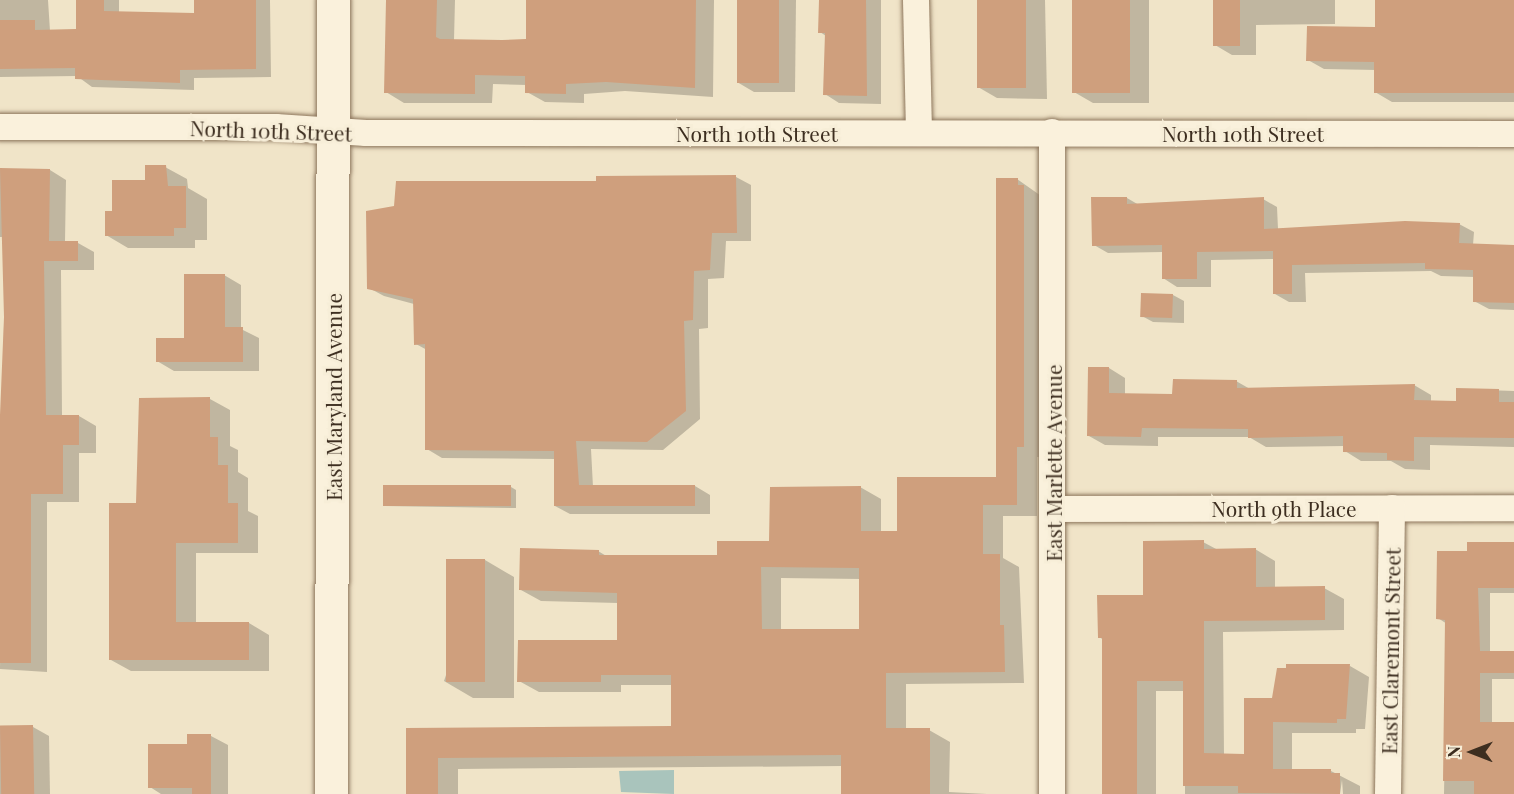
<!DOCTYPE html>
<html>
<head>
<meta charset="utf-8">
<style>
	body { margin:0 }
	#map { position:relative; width:1514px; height:794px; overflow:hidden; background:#f0e4c8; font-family:"Playfair Display",serif }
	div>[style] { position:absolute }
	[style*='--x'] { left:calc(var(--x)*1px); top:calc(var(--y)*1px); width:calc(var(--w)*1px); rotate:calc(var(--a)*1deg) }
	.water>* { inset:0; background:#a9c4bc }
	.shadow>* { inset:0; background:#0003 }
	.building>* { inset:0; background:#cf9f7d; transform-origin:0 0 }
	.roads { filter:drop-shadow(0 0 2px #8d765c) drop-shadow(0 0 2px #8d765c) }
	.street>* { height:26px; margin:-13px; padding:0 13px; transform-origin:13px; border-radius:13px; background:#faf1dc }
	.secondary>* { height:33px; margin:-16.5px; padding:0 16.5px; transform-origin:16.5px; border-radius:16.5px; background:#faf1dc }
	span { translate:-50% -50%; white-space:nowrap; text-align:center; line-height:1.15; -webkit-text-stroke:6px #f7eed8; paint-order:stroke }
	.street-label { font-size:21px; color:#3d2e20 }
	.north { position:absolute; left:1442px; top:722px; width:60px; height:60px; -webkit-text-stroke:4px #f7eed8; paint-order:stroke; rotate:270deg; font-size:16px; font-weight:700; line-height:24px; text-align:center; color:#3d2e20 }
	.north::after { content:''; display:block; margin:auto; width:21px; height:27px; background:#3d2e20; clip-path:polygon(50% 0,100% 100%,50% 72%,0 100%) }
</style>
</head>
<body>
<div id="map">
	<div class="water">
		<i style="clip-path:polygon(674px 770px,674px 794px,621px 792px,619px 771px)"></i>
	</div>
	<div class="shadow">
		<i style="clip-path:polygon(0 0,48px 0,50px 31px,77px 30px,78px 0,119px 0,119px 13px,196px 14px,196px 0,270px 0,271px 77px,194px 78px,194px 90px,92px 87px,77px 76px,0 77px)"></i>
		<i style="clip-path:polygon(387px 0,455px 0,454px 40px,527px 41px,528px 0,714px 0,713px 97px,625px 91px,584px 94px,584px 103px,545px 102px,527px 92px,527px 85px,493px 84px,492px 103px,404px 103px,386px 92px)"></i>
		<i style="clip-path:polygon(738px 0,796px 0,795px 92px,754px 92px,737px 82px)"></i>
		<i style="clip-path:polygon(820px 0,881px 0,881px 104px,839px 103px,825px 94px,826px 36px,820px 32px)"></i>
		<i style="clip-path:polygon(979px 0,1045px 0,1047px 99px,997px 98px,978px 87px)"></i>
		<i style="clip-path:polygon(1074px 0,1149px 0,1149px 103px,1093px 103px,1074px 92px)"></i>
		<i style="clip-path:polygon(1215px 0,1335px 0,1335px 24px,1256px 25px,1256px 55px,1232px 55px,1215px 45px)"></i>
		<i style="clip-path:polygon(1377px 0,1514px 0,1514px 102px,1392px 102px,1375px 92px,1376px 70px,1324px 69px,1308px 60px,1376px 28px)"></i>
		<i style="clip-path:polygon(165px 167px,187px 179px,188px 188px,207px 199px,207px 240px,195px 240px,195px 248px,128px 248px,106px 235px,113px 212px)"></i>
		<i style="clip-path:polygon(0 169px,50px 170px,66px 180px,65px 242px,78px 243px,94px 252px,94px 270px,61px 270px,62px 416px,79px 416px,96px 426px,96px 453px,79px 453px,79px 502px,47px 502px,47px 672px,0 669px,5px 237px,0 237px)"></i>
		<i style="clip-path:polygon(736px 177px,751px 185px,751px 241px,726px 241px,724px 278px,708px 279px,708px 328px,699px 329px,700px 419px,663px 450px,591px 449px,593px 487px,695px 486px,710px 495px,710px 514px,570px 514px,555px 506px,555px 459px,442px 458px,427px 449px,427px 350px,416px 344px,414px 304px,384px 296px,369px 288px,598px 183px)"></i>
		<i style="clip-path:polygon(evenodd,1017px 179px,1044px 198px,1044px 457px,1037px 457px,1037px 516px,1003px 516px,1003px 558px,1019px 567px,1024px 683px,906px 684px,906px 730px,929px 730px,950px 742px,949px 792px,987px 794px,842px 794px,843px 766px,458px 769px,458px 794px,408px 794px,407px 730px,673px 727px,673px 685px,621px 685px,621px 692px,539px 692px,519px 681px,618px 642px,618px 603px,541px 601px,521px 590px,598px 551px,608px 557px,718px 557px,771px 542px,860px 487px,881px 499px,881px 532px,898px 532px,998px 478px,1017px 179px,781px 578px,861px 579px,861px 630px,781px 631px,781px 578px)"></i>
		<i style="clip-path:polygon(1127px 198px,1139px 205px,1263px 199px,1277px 207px,1278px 229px,1459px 224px,1474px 232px,1473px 245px,1514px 245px,1514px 310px,1489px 309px,1474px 301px,1475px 277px,1441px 276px,1431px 271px,1305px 273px,1306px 302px,1289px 302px,1275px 294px,1274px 259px,1211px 260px,1211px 287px,1177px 287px,1163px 278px,1163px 252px,1108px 253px,1094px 245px)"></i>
		<i style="clip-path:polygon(224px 275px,241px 285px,241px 329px,259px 338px,259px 371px,174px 371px,157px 361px,185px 340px)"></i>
		<i style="clip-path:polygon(1173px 295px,1184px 301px,1184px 323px,1153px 322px,1142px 316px)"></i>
		<i style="clip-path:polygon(1109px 368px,1125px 378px,1125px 395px,1174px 396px,1236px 381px,1250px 389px,1414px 385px,1431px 395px,1431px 402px,1457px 402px,1457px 389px,1514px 391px,1514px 447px,1430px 445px,1430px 470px,1405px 469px,1391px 461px,1361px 461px,1345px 451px,1345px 446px,1266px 447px,1249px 437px,1158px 437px,1158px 446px,1105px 445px,1089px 436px)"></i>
		<i style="clip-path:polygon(210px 399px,230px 410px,230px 446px,238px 450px,238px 472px,248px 478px,248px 511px,258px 516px,258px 553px,196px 553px,196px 623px,249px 623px,269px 635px,269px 671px,131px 671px,111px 660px,137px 505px)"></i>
		<i style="clip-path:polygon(511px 487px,516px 490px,516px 508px,385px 506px)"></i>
		<i style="clip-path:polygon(1203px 542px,1218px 550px,1255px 549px,1275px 561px,1275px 588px,1324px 588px,1344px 599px,1344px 630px,1223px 632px,1224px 755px,1245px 755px,1274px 700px,1350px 666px,1369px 677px,1365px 729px,1356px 729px,1356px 733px,1292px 733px,1292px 771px,1331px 771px,1360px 786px,1360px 794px,1343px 794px,1342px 780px,1340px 794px,1185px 794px,1185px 691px,1156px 691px,1156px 794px,1102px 794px,1104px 640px,1099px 637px)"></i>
		<i style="clip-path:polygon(1514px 543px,1514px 593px,1490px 593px,1490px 652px,1514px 652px,1514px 679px,1492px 679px,1492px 723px,1514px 723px,1514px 794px,1444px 794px,1447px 624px,1438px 618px,1468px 552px)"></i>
		<i style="clip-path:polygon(485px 560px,514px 577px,514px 698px,473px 698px,444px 681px)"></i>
		<i style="clip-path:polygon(0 727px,33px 727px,49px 736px,50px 794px,0 794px)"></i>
		<i style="clip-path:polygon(188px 736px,211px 736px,228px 745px,228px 794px,161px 794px,150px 787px,188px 746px)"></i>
	</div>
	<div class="building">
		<i style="clip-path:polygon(76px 0,104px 0,104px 11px,194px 13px,194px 0,256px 0,256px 69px,180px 70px,180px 83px,75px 79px,75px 68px,0 69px,0 20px,35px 20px,35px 30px,76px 29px)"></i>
		<i style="clip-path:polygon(386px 0,437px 0,436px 37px,440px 39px,502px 40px,526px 39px,526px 0,696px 0,695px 88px,606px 82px,566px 84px,566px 94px,525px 93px,525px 76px,475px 75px,475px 94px,384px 93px)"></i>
		<i style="left:737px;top:0;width:42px;height:83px"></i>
		<i style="clip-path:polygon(819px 0,866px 0,867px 96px,823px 95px,825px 33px,818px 33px)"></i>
		<i style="left:977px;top:0;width:49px;height:88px"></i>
		<i style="left:1072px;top:0;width:58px;height:93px"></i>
		<i style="left:1213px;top:0;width:27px;height:46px"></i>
		<i style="clip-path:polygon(1375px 0,1514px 0,1514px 93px,1374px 93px,1374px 62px,1306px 61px,1307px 26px,1375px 27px)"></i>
		<i style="clip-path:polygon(145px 165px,166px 165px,168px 186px,186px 186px,186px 228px,174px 228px,174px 236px,105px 236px,105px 211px,112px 211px,112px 180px,145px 180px)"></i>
		<i style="clip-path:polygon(0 168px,50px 169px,49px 241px,78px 241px,78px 261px,44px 261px,46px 415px,79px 415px,79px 445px,63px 445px,63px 494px,31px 494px,31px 663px,0 663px,0 415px,4px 317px)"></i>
		<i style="clip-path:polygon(736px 175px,737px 233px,712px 233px,710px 270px,694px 271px,693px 320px,684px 321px,686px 411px,647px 442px,576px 441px,579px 485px,695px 485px,695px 506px,554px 506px,554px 451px,425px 450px,425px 344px,414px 345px,413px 299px,367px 289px,366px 211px,394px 206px,396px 181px,596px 181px,596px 176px)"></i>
		<i style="clip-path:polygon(evenodd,996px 178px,1018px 178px,1018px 185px,1024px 185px,1024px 447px,1017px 447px,1017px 505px,983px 505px,983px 554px,1000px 554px,1000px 625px,1004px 625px,1005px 672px,886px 673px,886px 728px,930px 728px,930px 794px,841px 794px,841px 755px,438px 758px,438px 794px,406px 794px,406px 728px,671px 726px,671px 675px,601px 675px,601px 682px,517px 682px,518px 640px,617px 640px,617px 593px,519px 590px,520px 548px,599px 550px,599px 555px,717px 555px,717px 541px,769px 541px,770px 487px,861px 486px,861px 531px,897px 531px,897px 477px,996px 477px,996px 178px,761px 567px,859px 568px,859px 629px,762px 629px,761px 567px)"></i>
		<i style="clip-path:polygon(1091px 197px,1127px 197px,1127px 204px,1264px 197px,1264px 229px,1405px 221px,1460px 223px,1459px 243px,1514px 245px,1514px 303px,1473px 302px,1473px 270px,1425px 269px,1425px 263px,1292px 265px,1292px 294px,1273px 294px,1273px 251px,1197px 252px,1197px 279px,1162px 279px,1162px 245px,1092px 246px)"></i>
		<i style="clip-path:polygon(184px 274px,225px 274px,225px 327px,243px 327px,243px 362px,156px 362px,156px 338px,184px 338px)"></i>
		<i style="left:1141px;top:293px;width:32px;height:24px;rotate:2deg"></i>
		<i style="clip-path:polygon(1088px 367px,1109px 367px,1109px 393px,1172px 394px,1173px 379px,1237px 380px,1237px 388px,1415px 384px,1414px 400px,1456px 401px,1456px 388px,1499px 389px,1499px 402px,1514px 402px,1514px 438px,1414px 437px,1414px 461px,1387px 460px,1387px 453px,1343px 452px,1343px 436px,1248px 438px,1248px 429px,1142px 428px,1141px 437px,1087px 436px)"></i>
		<i style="clip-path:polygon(210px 397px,210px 437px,218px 437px,218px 465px,228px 465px,228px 503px,238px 503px,238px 543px,176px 543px,176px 622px,249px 622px,249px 660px,109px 660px,109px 503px,136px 503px,139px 398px)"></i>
		<i style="left:511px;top:485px;width:21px;height:128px;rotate:90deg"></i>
		<i style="clip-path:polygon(1204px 540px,1204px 549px,1256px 548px,1256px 587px,1325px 586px,1325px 620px,1204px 621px,1204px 753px,1244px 754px,1244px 698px,1272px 698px,1277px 668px,1286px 668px,1286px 664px,1350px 664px,1346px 719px,1337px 719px,1337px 723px,1273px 722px,1273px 769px,1331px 769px,1331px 773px,1340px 773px,1340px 794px,1238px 793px,1238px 786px,1183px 786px,1183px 681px,1137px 681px,1137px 794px,1102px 794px,1102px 638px,1098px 638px,1097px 595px,1143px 595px,1143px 541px)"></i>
		<i style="clip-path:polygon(1467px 542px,1514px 542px,1514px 588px,1478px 588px,1480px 651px,1514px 651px,1514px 673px,1480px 673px,1480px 722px,1514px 722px,1514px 794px,1474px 794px,1474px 781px,1443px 781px,1445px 620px,1436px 619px,1437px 551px,1467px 551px)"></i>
		<i style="left:446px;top:559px;width:39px;height:123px"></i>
		<i style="left:33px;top:725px;width:69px;height:33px;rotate:89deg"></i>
		<i style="clip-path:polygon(187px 734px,211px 734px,211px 794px,192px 794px,192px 788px,148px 788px,148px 744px,187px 744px)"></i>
	</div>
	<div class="roads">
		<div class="street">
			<i style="--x:916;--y:0;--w:131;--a:88.7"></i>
			<i style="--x:0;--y:127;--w:276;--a:0"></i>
			<i style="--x:276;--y:127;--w:90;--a:3.8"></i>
			<i style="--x:366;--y:133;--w:1148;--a:0.05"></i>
			<i style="--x:1054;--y:509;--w:460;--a:-0.1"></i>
			<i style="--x:1052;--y:794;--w:662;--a:-90"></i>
			<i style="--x:1388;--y:794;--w:286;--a:-89.2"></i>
		</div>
		<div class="secondary">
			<i style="--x:331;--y:794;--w:794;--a:-89.86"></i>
		</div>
	</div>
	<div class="street-label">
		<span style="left:271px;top:130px;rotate:2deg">North 10th Street</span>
		<span style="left:757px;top:133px">North 10th Street</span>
		<span style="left:1243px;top:133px">North 10th Street</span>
		<span style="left:333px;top:397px;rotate:-90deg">East Maryland Avenue</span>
		<span style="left:1053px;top:463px;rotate:-90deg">East Marlette Avenue</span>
		<span style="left:1284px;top:508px">North 9th Place</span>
		<span style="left:1390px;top:651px;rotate:-89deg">East Claremont Street</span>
	</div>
	<div class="north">N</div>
</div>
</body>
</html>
